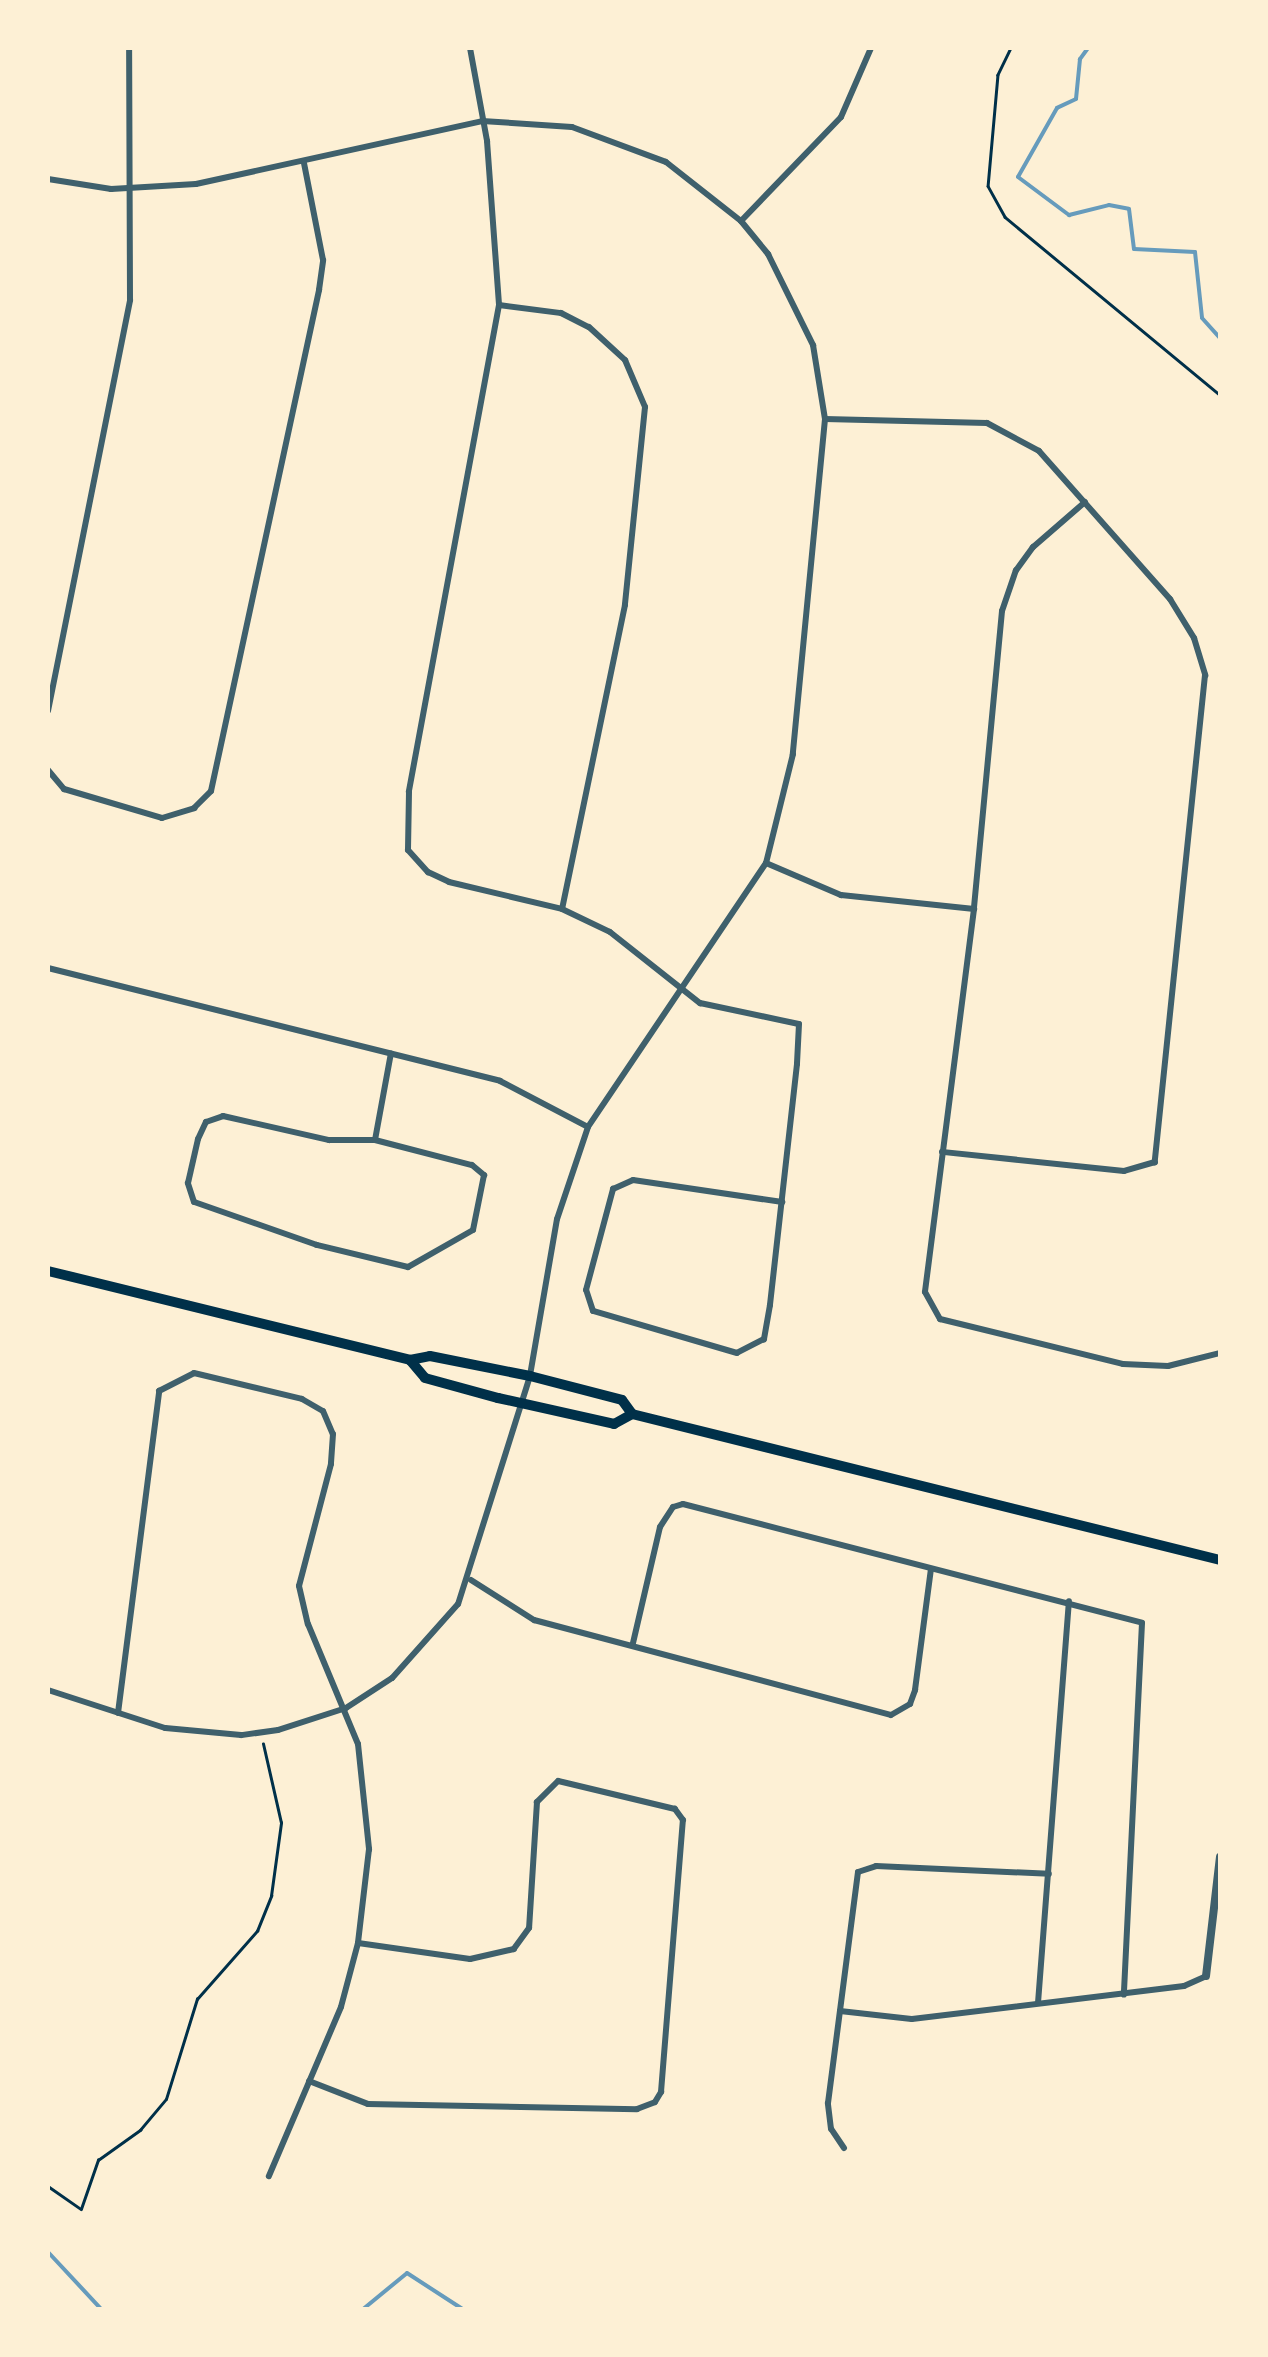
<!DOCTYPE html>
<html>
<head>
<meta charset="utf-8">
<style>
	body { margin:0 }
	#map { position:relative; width:1268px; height:2357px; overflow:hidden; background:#fdf0d5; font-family:"Source Sans 3",sans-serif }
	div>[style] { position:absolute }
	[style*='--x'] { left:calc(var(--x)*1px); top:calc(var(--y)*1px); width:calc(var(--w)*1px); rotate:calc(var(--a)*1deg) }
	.stream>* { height:4px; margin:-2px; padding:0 2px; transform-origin:2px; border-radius:2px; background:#669bbc }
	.path>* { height:2.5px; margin:-1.25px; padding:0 1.25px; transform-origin:1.25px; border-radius:1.25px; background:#003049 }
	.minor>* { height:6px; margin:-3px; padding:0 3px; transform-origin:3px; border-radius:3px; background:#3f606c }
	.tertiary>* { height:8px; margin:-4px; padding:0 4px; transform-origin:4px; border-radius:4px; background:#3f606c }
	.primary>* { height:10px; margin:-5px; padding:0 5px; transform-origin:5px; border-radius:5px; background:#003049 }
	span { translate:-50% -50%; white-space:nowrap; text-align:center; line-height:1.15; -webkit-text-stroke:10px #fdf0d5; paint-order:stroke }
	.frame { position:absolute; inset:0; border:50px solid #fdf0d5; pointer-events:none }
</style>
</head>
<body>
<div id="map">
	<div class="stream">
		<i style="--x:1088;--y:48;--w:14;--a:126"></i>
		<i style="--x:1080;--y:59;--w:40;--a:95.7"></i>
		<i style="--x:1076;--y:99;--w:21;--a:155"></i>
		<i style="--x:1057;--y:108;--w:79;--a:119.5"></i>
		<i style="--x:1018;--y:177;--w:64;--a:36.7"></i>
		<i style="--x:1069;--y:215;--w:41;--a:-14"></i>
		<i style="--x:1109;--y:205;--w:20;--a:11"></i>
		<i style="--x:1129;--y:209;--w:40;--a:82.9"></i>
		<i style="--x:1134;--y:249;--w:61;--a:2.8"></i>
		<i style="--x:1195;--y:252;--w:66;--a:83.9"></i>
		<i style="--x:1202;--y:318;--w:27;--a:48"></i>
		<i style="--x:48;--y:2252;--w:79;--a:47"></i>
		<i style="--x:362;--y:2310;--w:58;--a:-39.4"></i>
		<i style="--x:407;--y:2273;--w:68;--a:33"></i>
	</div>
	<div class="path">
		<i style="--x:1011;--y:48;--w:30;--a:116"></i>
		<i style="--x:998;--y:75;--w:111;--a:95.1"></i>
		<i style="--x:988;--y:186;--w:35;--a:61"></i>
		<i style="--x:1005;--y:217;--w:279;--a:39.6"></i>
		<i style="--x:48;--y:2186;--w:40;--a:34.9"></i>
		<i style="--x:81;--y:2209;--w:52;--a:-70.9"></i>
		<i style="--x:98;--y:2160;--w:52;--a:-35.5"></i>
		<i style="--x:140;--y:2130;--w:40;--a:-50"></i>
		<i style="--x:166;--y:2099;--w:105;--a:-72.8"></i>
		<i style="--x:197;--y:1999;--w:91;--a:-48.6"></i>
		<i style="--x:257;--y:1931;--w:38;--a:-68"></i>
		<i style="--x:271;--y:1896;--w:74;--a:-82.2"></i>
		<i style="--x:281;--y:1823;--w:81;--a:-102.8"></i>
	</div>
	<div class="minor">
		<i style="--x:470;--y:48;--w:95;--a:79.6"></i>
		<i style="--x:487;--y:141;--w:164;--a:85.8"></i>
		<i style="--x:499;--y:305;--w:495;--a:100.5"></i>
		<i style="--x:409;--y:792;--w:58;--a:91"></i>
		<i style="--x:408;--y:850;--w:30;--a:48"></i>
		<i style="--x:428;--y:872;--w:23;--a:25"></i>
		<i style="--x:449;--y:882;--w:116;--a:13.4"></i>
		<i style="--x:562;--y:909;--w:53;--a:25.6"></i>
		<i style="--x:610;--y:932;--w:115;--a:38.3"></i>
		<i style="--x:700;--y:1003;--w:101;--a:12"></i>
		<i style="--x:799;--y:1024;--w:40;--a:92.9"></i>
		<i style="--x:797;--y:1064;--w:243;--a:96.4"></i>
		<i style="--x:770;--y:1305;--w:35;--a:100"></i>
		<i style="--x:764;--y:1339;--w:30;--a:153"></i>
		<i style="--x:737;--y:1353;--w:150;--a:-163.7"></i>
		<i style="--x:593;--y:1311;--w:22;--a:-108"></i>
		<i style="--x:586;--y:1290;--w:105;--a:-75"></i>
		<i style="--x:613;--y:1189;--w:22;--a:-24"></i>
		<i style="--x:633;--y:1180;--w:151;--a:8.4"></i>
		<i style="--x:48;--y:179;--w:64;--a:9"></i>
		<i style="--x:111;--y:189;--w:85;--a:-3.4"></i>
		<i style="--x:196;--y:184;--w:293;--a:-12.4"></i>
		<i style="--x:482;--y:121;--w:90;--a:3.8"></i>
		<i style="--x:572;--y:127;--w:100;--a:20.4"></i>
		<i style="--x:666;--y:162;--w:95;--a:38.2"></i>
		<i style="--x:741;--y:221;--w:43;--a:50.7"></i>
		<i style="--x:768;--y:254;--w:102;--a:63.7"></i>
		<i style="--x:813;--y:345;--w:75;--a:80.8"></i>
		<i style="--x:825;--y:419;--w:337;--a:95.5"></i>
		<i style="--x:793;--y:754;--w:112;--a:103.9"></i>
		<i style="--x:766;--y:863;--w:318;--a:124"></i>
		<i style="--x:588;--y:1127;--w:97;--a:108.6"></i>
		<i style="--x:557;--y:1219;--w:159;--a:99.8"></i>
		<i style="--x:530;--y:1376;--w:239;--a:107.5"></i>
		<i style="--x:458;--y:1604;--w:99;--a:131.7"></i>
		<i style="--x:392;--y:1678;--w:55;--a:146.9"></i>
		<i style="--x:346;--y:1708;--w:71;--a:162.1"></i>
		<i style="--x:278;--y:1730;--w:37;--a:172"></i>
		<i style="--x:241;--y:1735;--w:76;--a:-174.7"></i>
		<i style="--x:165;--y:1728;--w:123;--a:-162"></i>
		<i style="--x:741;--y:221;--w:144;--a:-46.1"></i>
		<i style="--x:841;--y:117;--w:75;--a:-66.5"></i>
		<i style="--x:499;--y:305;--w:63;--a:7.4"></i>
		<i style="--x:561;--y:313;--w:31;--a:27"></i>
		<i style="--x:589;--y:327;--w:49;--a:42.5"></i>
		<i style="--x:625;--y:360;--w:51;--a:66.9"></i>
		<i style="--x:645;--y:407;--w:199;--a:95.8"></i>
		<i style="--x:625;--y:605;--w:310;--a:101.7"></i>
		<i style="--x:825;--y:419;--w:162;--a:1.4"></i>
		<i style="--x:987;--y:423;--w:59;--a:28.3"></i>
		<i style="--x:1039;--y:451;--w:198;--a:48.5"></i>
		<i style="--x:1170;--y:599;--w:46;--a:58.4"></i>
		<i style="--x:1194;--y:638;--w:39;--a:73"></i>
		<i style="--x:1205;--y:675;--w:490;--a:95.9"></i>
		<i style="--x:1155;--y:1162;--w:32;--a:164"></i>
		<i style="--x:1124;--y:1171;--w:183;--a:-174"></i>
		<i style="--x:1085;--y:502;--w:69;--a:139.1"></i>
		<i style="--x:1033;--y:547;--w:29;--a:126"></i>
		<i style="--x:1016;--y:570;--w:43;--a:108.9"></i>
		<i style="--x:1002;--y:611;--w:299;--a:95.4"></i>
		<i style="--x:974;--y:909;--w:386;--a:97.3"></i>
		<i style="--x:925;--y:1292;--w:31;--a:61"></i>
		<i style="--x:940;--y:1319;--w:188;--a:13.8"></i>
		<i style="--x:1123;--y:1364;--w:45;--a:2.5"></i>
		<i style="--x:1168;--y:1366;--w:54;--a:-14"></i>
		<i style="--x:48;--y:711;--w:419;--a:-78.7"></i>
		<i style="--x:130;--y:300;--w:252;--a:-90.2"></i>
		<i style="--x:48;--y:770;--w:25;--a:50"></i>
		<i style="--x:64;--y:789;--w:102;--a:16.5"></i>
		<i style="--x:162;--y:818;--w:34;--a:-17"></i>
		<i style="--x:194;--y:808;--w:24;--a:-45"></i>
		<i style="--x:211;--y:791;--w:513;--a:-77.83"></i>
		<i style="--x:319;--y:290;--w:30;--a:-82"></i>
		<i style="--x:323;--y:260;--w:99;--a:-101.1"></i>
		<i style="--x:766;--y:863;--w:82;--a:23.1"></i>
		<i style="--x:841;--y:895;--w:134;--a:6"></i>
		<i style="--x:48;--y:968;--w:466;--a:14"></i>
		<i style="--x:500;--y:1081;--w:99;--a:27.6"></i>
		<i style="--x:223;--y:1116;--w:109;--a:12.8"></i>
		<i style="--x:329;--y:1140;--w:46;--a:0"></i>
		<i style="--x:375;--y:1140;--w:100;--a:14.5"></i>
		<i style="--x:472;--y:1165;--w:16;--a:40"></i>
		<i style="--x:484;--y:1175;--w:56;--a:101.3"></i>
		<i style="--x:473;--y:1230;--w:75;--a:150.4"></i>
		<i style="--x:408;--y:1267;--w:94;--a:-166.4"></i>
		<i style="--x:317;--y:1245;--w:130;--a:-160.7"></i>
		<i style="--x:194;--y:1202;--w:20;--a:-108"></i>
		<i style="--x:188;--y:1183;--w:45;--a:-77.2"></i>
		<i style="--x:198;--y:1139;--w:19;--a:-65"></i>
		<i style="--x:206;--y:1122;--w:18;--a:-19"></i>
		<i style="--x:375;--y:1140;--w:88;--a:-79.6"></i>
		<i style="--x:471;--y:1580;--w:75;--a:32.4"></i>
		<i style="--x:534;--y:1620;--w:369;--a:14.9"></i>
		<i style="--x:891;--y:1715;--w:22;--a:-30"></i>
		<i style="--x:910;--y:1704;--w:15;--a:-70"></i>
		<i style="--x:915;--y:1690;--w:122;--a:-82.5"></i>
		<i style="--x:633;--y:1643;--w:119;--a:-76.9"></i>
		<i style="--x:660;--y:1527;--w:24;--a:-57"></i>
		<i style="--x:673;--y:1507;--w:10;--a:-17"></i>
		<i style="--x:683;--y:1504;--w:474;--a:14.5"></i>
		<i style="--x:1142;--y:1623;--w:372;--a:92.8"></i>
		<i style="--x:118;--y:1713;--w:325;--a:-82.7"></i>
		<i style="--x:159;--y:1391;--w:39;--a:-27"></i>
		<i style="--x:194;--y:1373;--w:111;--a:13.5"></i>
		<i style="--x:302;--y:1399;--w:24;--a:30"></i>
		<i style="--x:323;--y:1411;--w:25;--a:67"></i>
		<i style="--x:333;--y:1434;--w:30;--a:94"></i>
		<i style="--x:331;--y:1464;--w:126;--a:104.7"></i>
		<i style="--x:299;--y:1586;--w:39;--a:77"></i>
		<i style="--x:308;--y:1624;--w:130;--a:67.4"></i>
		<i style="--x:358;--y:1744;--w:106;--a:84"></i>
		<i style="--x:369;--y:1849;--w:95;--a:96.7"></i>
		<i style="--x:358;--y:1943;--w:66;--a:104.9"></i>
		<i style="--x:341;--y:2007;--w:184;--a:113.1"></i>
		<i style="--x:1038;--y:2003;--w:403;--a:-85.6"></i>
		<i style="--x:840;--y:2011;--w:72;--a:6.3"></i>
		<i style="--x:912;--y:2019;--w:274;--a:-6.9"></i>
		<i style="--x:1184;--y:1986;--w:24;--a:-24"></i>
		<i style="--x:309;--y:2081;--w:63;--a:21.3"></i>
		<i style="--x:368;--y:2104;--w:269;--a:1.1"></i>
		<i style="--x:637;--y:2109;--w:19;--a:-21"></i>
		<i style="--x:655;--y:2102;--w:12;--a:-59"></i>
		<i style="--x:661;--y:2092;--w:273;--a:-85.4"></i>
		<i style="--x:683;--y:1820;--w:14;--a:-126"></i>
		<i style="--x:675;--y:1809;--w:120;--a:-166.5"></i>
		<i style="--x:558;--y:1781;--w:30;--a:135"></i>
		<i style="--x:537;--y:1802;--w:126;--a:93.6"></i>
		<i style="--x:529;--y:1928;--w:26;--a:126"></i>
		<i style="--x:514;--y:1949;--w:45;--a:167.2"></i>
		<i style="--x:470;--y:1959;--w:113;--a:-171.9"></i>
		<i style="--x:844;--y:2148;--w:23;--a:-124"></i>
		<i style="--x:831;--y:2129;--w:26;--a:-97"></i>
		<i style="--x:828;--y:2103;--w:233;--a:-82.6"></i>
		<i style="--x:858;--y:1872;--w:19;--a:-18"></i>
		<i style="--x:876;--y:1866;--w:173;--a:2.6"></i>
	</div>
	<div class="tertiary">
		<i style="--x:1206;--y:1976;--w:120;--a:-83.3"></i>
	</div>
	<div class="primary">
		<i style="--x:48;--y:1271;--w:373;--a:13.8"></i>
		<i style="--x:410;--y:1360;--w:20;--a:-11"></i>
		<i style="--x:430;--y:1356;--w:102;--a:11.3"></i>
		<i style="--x:530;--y:1376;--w:95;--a:14.6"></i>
		<i style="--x:622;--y:1400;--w:17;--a:54"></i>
		<i style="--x:632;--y:1414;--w:606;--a:13.94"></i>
		<i style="--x:410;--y:1360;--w:23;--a:50"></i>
		<i style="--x:425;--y:1378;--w:76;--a:15.3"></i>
		<i style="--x:498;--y:1398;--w:119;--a:12.6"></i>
		<i style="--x:614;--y:1424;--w:21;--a:-29"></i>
	</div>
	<div class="frame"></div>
</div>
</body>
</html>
